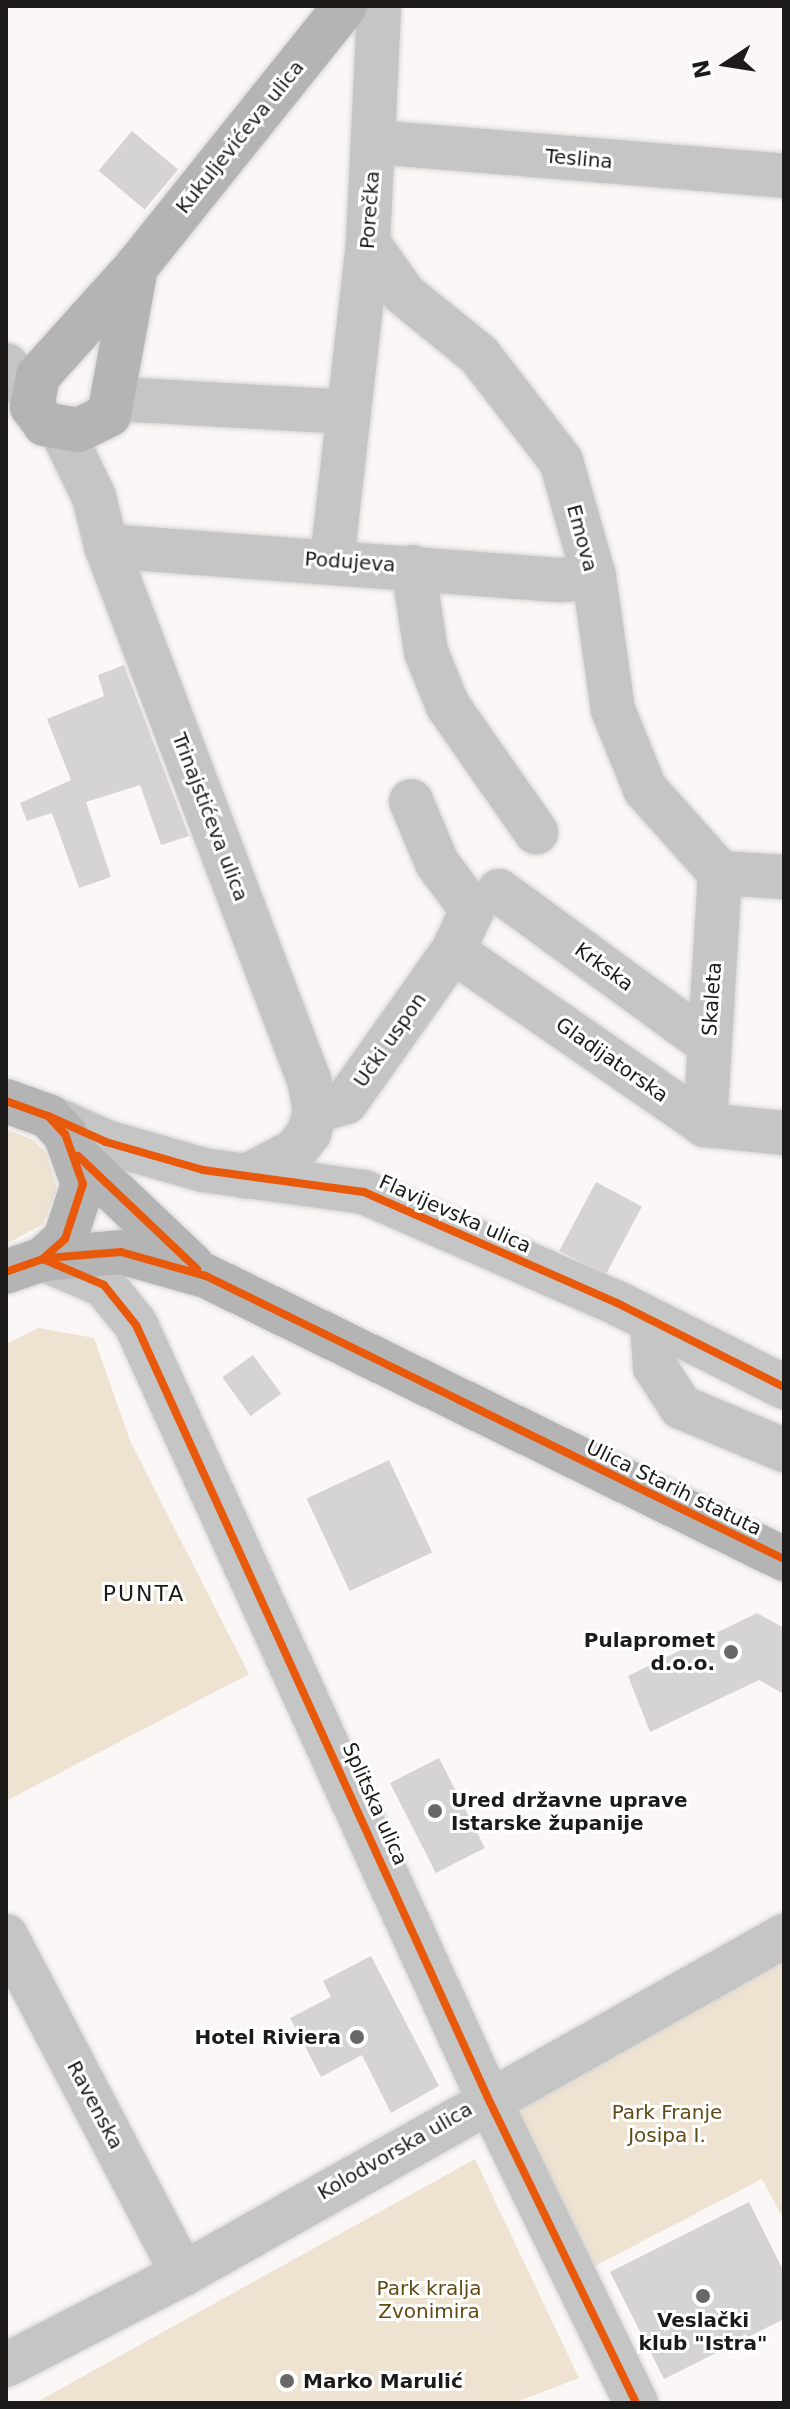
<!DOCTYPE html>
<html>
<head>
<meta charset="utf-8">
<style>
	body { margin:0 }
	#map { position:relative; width:790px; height:2409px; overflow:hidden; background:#faf7f6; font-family:"DejaVu Sans",sans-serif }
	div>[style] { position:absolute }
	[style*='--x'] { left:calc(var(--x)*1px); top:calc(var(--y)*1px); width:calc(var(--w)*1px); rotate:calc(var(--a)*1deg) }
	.green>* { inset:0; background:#eee3d1 }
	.building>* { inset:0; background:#d6d4d3; transform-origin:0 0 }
	.roads { filter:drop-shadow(0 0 2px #d6d4d4) drop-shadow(0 0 2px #d6d4d4) }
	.minor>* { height:44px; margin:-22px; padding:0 22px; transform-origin:22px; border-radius:22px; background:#c5c5c5 }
	.major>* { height:44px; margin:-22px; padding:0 22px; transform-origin:22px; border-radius:22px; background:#b5b4b4 }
	.cycleway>* { height:8px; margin:-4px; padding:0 4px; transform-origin:4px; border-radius:4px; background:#e8590c }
	.dots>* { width:22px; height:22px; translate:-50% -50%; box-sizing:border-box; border:4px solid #fff; border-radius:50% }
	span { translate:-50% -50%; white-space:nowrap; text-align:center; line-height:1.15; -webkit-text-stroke:6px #fff; paint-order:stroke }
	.street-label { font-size:20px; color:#1d1b1a }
	.poi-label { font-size:20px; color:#1d1b1a; font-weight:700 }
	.right { translate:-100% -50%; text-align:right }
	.left { translate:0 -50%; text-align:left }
	.park-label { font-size:20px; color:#614913 }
	.neighbourhood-label { font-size:22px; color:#1d1b1a; letter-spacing:2px }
	.frame { position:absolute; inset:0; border:8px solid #1d1b1a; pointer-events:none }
	.north { position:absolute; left:686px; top:24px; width:80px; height:80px; -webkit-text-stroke:6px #fff; paint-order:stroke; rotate:258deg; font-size:22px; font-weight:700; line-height:32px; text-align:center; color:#1d1b1a }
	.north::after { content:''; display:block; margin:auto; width:28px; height:36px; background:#1d1b1a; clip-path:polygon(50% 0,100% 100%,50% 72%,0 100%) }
</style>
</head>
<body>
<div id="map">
	<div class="green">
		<i style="clip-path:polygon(6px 1129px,33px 1140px,46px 1153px,57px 1189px,43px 1224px,6px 1244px)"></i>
		<i style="clip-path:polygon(39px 1328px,94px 1338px,131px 1443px,249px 1674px,6px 1801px,6px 1344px)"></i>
		<i style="clip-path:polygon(784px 1959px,784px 2220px,762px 2179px,591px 2268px,513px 2100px)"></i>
		<i style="clip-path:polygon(475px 2159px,579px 2378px,514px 2403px,35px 2403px)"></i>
	</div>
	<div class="building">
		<i style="left:132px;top:131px;width:60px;height:52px;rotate:40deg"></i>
		<i style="clip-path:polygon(124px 665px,189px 836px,161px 845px,140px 785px,86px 802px,111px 877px,79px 888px,52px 813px,27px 821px,20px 803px,71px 780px,47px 719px,104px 696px,98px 675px)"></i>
		<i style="left:596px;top:1182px;width:52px;height:78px;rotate:28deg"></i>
		<i style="left:253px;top:1355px;width:48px;height:38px;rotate:54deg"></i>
		<i style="left:389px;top:1460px;width:102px;height:91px;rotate:65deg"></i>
		<i style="clip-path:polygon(757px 1613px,784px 1628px,784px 1694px,759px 1680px,650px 1732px,628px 1676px)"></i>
		<i style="left:439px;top:1758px;width:101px;height:55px;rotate:63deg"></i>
		<i style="clip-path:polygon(371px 1956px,439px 2086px,391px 2113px,362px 2055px,321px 2077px,290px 2018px,331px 1997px,323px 1981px)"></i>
		<i style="clip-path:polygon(749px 2202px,784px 2272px,784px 2319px,664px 2379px,610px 2272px)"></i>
	</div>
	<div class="roads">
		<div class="minor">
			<i style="--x:374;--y:142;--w:411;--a:4.7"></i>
			<i style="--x:368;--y:243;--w:62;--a:54.8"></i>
			<i style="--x:404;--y:294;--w:97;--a:39.1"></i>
			<i style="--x:479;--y:355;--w:134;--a:52.3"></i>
			<i style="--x:561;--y:461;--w:121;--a:74.1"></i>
			<i style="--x:594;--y:577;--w:134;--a:81.9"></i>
			<i style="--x:613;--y:710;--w:85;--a:67.9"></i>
			<i style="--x:645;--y:789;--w:113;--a:48.2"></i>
			<i style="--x:6;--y:365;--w:37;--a:49"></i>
			<i style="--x:117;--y:399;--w:232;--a:3.2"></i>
			<i style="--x:62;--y:431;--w:73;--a:64.1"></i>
			<i style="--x:94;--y:497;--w:50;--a:76.2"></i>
			<i style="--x:106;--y:546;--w:571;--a:69.19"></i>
			<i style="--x:309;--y:1080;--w:32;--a:79"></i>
			<i style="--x:315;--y:1111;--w:23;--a:105"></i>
			<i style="--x:309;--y:1133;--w:23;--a:128"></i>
			<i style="--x:295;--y:1151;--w:56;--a:152.5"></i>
			<i style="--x:106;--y:546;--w:457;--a:4.3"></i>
			<i style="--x:562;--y:580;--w:32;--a:-5"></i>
			<i style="--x:332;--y:560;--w:319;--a:-83.5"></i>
			<i style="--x:368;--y:243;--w:237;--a:-87.3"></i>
			<i style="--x:413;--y:567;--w:86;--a:81.3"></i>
			<i style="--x:426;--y:652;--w:58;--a:67.8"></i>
			<i style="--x:448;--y:706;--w:154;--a:55.1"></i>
			<i style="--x:720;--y:873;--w:64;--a:3.6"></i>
			<i style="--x:499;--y:891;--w:260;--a:36.1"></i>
			<i style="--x:453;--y:951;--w:306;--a:34.6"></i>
			<i style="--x:705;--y:1125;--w:79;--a:5.8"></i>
			<i style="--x:315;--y:1111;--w:32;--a:-16"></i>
			<i style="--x:346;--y:1102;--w:185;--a:-54.7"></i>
			<i style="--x:453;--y:951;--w:45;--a:-65.1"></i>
			<i style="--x:472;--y:910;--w:59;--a:-126.7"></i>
			<i style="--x:437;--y:863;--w:67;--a:-112.8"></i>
			<i style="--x:48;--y:1116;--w:64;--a:24.1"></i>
			<i style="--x:106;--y:1142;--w:101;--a:16.1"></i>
			<i style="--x:203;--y:1170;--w:162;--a:7.8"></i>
			<i style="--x:364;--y:1192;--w:276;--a:23.7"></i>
			<i style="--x:617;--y:1303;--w:187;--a:26.7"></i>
			<i style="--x:705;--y:1125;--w:252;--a:-86.6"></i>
			<i style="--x:43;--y:1259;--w:66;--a:23.1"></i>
			<i style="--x:104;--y:1285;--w:51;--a:51.3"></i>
			<i style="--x:136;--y:1325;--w:849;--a:65.52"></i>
			<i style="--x:488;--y:2098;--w:339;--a:64.1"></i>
			<i style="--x:652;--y:1321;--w:46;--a:86.3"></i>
			<i style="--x:655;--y:1367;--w:48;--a:57"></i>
			<i style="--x:681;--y:1407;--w:112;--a:22.7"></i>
			<i style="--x:6;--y:1936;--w:382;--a:62.4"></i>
			<i style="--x:6;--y:2365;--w:199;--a:-27.2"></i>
			<i style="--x:183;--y:2274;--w:690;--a:-29.35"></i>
		</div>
		<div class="major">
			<i style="--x:136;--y:267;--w:150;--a:100.3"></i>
			<i style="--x:109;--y:415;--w:34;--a:154"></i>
			<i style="--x:78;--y:430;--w:34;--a:-170"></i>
			<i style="--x:45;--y:424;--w:21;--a:-127"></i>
			<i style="--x:32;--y:407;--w:32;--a:-79"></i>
			<i style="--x:38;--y:376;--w:147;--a:-48"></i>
			<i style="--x:136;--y:267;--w:334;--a:-51.3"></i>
			<i style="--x:6;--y:1101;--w:45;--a:19.7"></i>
			<i style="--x:48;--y:1116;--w:25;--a:47"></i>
			<i style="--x:65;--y:1134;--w:53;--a:70.2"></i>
			<i style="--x:83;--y:1184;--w:58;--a:108.1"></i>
			<i style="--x:65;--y:1239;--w:30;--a:138"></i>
			<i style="--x:43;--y:1259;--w:39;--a:161"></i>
			<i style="--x:77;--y:1156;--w:158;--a:43.5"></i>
			<i style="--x:43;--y:1259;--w:78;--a:-5.1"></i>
			<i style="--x:121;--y:1252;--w:88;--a:15.8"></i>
			<i style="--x:206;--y:1276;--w:644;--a:26.09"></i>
		</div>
	</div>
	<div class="cycleway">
		<i style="--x:6;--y:1101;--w:45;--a:19.7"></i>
		<i style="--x:48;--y:1116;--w:25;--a:47"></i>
		<i style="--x:65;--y:1134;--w:53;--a:70.2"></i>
		<i style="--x:83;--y:1184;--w:58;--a:108.1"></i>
		<i style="--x:65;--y:1239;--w:30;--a:138"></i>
		<i style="--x:43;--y:1259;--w:39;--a:161"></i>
		<i style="--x:48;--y:1116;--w:64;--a:24.1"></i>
		<i style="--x:106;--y:1142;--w:101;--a:16.1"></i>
		<i style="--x:203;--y:1170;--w:162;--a:7.8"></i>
		<i style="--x:364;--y:1192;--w:276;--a:23.7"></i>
		<i style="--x:617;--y:1303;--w:187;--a:26.7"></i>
		<i style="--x:78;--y:1156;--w:164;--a:43.5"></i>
		<i style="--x:47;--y:1258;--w:74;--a:-4.6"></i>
		<i style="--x:121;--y:1252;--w:88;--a:15.8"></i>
		<i style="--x:206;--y:1276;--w:644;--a:26.09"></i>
		<i style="--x:43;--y:1259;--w:66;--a:23.1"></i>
		<i style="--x:104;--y:1285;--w:51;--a:51.3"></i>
		<i style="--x:136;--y:1325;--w:849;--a:65.52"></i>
		<i style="--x:488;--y:2098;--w:339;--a:64.1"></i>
	</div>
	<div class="dots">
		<i style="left:731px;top:1652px;background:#6a6867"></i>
		<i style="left:435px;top:1811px;background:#6a6867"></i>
		<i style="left:357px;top:2037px;background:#6a6867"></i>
		<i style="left:703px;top:2296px;background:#6a6867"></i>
		<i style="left:287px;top:2381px;background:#6a6867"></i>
	</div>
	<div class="street-label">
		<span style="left:240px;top:137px;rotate:-51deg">Kukuljevićeva ulica</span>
		<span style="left:579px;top:159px;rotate:5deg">Teslina</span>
		<span style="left:370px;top:210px;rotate:-86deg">Porečka</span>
		<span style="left:582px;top:538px;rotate:75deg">Emova</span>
		<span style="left:350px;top:562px;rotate:4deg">Podujeva</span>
		<span style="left:210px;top:817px;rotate:69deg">Trinajstićeva ulica</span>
		<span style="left:604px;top:967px;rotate:36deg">Krkska</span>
		<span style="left:712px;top:999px;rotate:-86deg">Skaleta</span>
		<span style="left:390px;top:1040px;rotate:-55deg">Učki uspon</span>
		<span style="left:612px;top:1060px;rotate:35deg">Gladijatorska</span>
		<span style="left:455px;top:1214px;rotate:24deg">Flavijevska ulica</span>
		<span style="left:674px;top:1488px;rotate:26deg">Ulica Starih statuta</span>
		<span style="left:375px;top:1804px;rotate:66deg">Splitska ulica</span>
		<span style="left:95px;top:2105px;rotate:62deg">Ravenska</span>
		<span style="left:395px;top:2151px;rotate:-30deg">Kolodvorska ulica</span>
	</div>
	<div class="poi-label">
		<span class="right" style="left:715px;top:1652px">Pulapromet<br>d.o.o.</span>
		<span class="left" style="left:451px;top:1812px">Ured državne uprave<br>Istarske županije</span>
		<span class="right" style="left:341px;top:2037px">Hotel Riviera</span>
		<span style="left:703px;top:2332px">Veslački<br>klub "Istra"</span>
		<span class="left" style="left:303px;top:2381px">Marko Marulić</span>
	</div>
	<div class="park-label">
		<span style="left:667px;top:2124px">Park Franje<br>Josipa I.</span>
		<span style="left:429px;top:2300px">Park kralja<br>Zvonimira</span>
	</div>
	<div class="neighbourhood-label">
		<span style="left:144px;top:1594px">PUNTA</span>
	</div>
	<div class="frame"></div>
	<div class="north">N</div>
</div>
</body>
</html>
